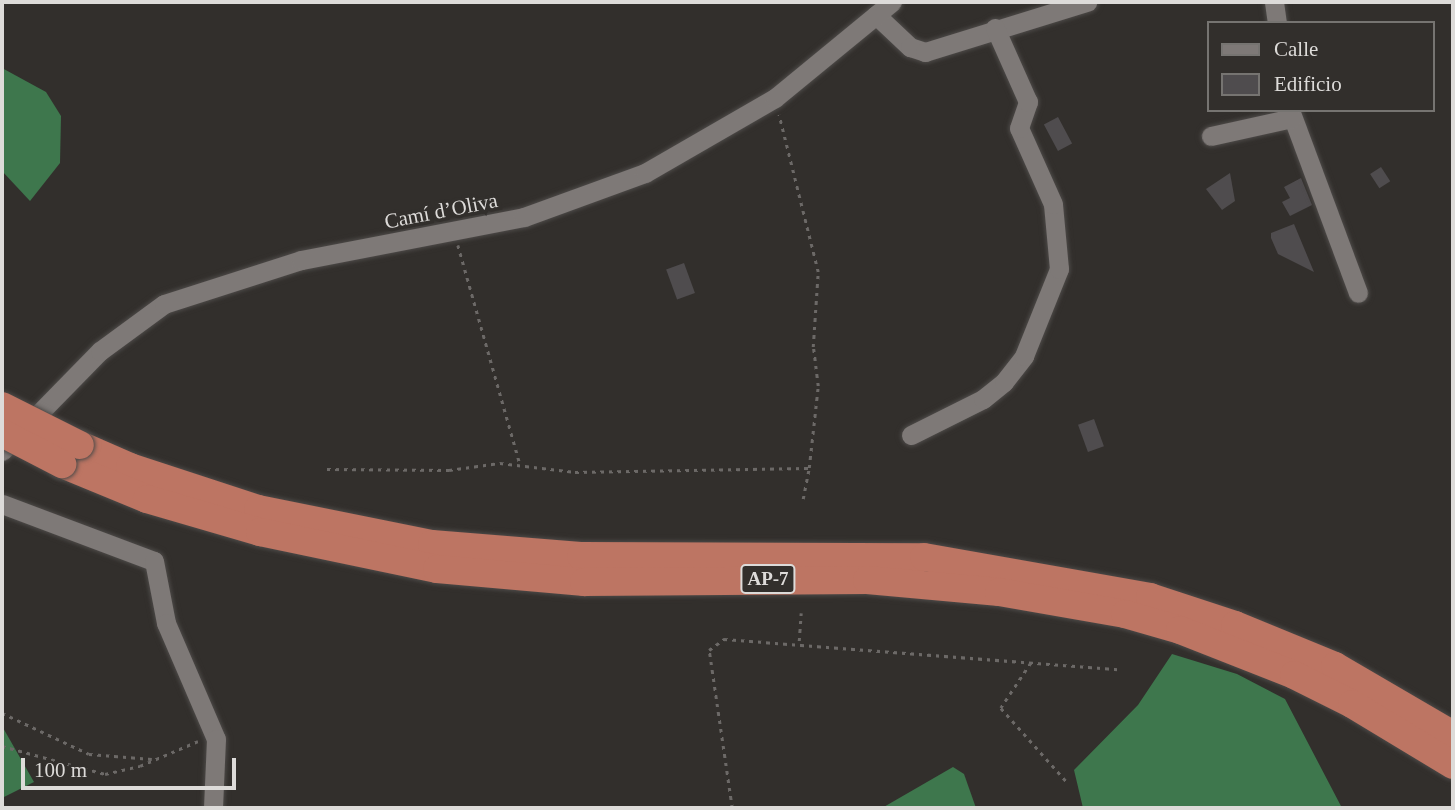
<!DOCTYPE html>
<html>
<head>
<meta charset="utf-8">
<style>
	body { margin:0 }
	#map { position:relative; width:1455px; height:810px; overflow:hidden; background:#322f2c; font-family:"Times New Roman",serif }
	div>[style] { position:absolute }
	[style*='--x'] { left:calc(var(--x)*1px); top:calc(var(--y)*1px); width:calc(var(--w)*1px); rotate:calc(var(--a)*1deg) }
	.forest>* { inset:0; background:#3e774d }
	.building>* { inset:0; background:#4f4c4e; transform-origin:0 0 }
	.path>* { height:2.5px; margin-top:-1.25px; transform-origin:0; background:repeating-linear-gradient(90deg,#6c6967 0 3.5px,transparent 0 8.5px) }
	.roads { filter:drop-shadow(0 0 2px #4d4a48) drop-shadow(0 0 2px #4d4a48) }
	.minor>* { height:19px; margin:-9.5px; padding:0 9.5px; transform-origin:9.5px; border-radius:9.5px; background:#7e7977 }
	.highway>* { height:28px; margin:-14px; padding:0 14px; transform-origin:14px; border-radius:14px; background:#bd7563 }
	.bridges { filter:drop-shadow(0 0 2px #4d4a48) drop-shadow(0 0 2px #4d4a48) }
	.highway-bridge>* { height:28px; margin:-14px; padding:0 14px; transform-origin:14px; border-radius:14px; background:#bd7563 }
	span { translate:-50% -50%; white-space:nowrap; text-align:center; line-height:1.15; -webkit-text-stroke:7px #322f2c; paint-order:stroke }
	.shield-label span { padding:2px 5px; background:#322f2c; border:2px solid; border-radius:5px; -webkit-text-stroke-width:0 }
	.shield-label { font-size:19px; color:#dddbd9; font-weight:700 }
	.street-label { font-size:21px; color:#dddbd9 }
	.frame { position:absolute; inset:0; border:4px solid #dddbd9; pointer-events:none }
	.legend { position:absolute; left:1207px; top:21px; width:228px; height:91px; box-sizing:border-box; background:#322f2c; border:2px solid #767471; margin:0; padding:9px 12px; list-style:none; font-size:21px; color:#dddbd9 }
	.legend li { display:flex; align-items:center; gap:14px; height:35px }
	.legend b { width:35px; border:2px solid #767471 }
	.scale { position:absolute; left:21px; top:758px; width:215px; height:32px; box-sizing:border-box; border:4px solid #dddbd9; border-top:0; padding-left:9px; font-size:21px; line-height:24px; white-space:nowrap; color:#dddbd9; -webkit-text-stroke:5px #322f2c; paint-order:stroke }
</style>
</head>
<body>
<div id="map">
	<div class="forest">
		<i style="clip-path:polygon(2px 68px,46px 92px,61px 116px,60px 163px,30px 201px,2px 171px)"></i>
		<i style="clip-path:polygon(1172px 654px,1237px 674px,1285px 699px,1342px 808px,1083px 808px,1074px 770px,1138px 705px)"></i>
		<i style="clip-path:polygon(2px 726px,34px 782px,2px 798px,2px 725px)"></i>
		<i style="clip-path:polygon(953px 767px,964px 774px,976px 808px,882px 808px)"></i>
	</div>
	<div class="building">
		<i style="left:1058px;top:117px;width:30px;height:16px;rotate:62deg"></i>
		<i style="left:1381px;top:167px;width:17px;height:13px;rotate:57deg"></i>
		<i style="clip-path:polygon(1230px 173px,1235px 201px,1222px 210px,1206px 189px)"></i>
		<i style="clip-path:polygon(1301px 178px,1312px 205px,1290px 216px,1282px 202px,1290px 198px,1284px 187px)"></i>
		<i style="clip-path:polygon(1294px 224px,1314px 272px,1278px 254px,1271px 238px,1271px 233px)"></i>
		<i style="left:684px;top:263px;width:32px;height:19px;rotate:70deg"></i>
		<i style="left:1094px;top:419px;width:29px;height:17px;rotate:70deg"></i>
	</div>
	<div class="path">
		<i style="--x:458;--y:245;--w:228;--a:74.2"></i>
		<i style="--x:327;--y:469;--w:122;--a:0.5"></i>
		<i style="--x:449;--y:470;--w:51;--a:-7.8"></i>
		<i style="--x:500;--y:463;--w:76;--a:6.8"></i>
		<i style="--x:575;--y:472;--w:234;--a:-1"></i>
		<i style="--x:809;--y:468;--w:82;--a:-83.7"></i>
		<i style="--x:818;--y:386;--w:39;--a:-97"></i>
		<i style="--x:813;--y:347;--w:75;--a:-86.2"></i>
		<i style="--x:818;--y:272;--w:162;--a:-104"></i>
		<i style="--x:803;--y:499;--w:32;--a:-79"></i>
		<i style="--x:799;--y:641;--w:28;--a:-86"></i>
		<i style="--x:1031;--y:663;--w:54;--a:123.7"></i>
		<i style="--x:1001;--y:708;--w:99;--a:48.3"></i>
		<i style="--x:2;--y:713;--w:96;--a:25.2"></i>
		<i style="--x:89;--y:754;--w:63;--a:4.5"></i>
		<i style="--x:2;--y:746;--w:107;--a:15.2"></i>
		<i style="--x:105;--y:774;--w:36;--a:-13"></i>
		<i style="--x:140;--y:766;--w:63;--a:-23.3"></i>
		<i style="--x:530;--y:808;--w:3;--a:0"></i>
		<i style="--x:732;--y:808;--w:160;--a:-98.3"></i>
		<i style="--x:709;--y:650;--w:19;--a:-36"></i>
		<i style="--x:724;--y:639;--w:395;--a:4.4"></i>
	</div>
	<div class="roads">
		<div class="minor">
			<i style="--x:1274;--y:2;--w:21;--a:82"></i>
			<i style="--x:876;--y:15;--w:47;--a:43.3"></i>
			<i style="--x:910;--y:47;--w:16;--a:18"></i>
			<i style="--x:925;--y:52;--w:170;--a:-17.2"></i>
			<i style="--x:1290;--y:110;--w:195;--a:69.6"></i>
			<i style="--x:1211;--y:136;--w:83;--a:-12.5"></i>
			<i style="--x:911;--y:435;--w:80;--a:-26.6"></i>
			<i style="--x:983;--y:399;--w:27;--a:-39"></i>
			<i style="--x:1004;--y:382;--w:33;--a:-52"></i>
			<i style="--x:1024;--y:356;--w:94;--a:-68.1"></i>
			<i style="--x:1059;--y:269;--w:65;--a:-95.3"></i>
			<i style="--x:1053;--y:204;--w:83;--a:-114.1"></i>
			<i style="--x:1019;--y:128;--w:28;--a:-71"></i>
			<i style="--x:1028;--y:102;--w:81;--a:-114"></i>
			<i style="--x:2;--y:451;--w:140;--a:-45.6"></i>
			<i style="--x:100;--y:351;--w:79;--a:-36.3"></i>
			<i style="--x:164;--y:304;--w:144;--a:-17.8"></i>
			<i style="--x:301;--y:260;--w:227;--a:-10.9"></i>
			<i style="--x:524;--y:217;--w:129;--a:-20"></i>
			<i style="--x:645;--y:173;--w:150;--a:-30"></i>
			<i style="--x:775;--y:98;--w:151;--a:-39.4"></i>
			<i style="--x:2;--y:504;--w:162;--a:20.6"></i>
			<i style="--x:154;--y:561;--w:63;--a:79"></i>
			<i style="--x:166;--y:623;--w:126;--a:66.7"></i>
			<i style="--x:216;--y:739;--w:69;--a:92.5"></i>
		</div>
		<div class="highway">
			<i style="--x:80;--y:445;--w:55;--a:23.7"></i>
			<i style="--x:130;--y:467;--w:135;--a:18.2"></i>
			<i style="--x:258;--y:509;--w:177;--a:11.4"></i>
			<i style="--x:432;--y:544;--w:149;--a:4.6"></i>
			<i style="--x:581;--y:556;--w:343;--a:0.2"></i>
			<i style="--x:924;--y:557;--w:230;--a:10"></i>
			<i style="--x:1150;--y:597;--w:89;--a:18.2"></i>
			<i style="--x:1235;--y:625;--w:108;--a:22.3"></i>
			<i style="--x:1335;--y:666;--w:137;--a:30.3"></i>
			<i style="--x:62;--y:464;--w:92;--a:22.4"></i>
			<i style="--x:147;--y:499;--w:118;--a:16.3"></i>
			<i style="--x:260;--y:532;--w:181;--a:11.8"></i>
			<i style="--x:437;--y:569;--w:148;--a:5.1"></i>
			<i style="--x:584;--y:582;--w:283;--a:-0.4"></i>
			<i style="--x:867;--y:580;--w:133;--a:5.2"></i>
			<i style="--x:999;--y:592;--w:128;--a:9.9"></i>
			<i style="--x:1125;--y:614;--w:57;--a:16.2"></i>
			<i style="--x:1180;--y:630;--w:123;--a:21.5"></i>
			<i style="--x:1294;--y:675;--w:65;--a:26.6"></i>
			<i style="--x:1352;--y:704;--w:118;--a:31.1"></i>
		</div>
	</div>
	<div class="bridges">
		<div class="highway-bridge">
			<i style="--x:2;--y:406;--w:87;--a:26.6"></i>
			<i style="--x:2;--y:433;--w:68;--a:27.3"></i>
		</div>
	</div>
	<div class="shield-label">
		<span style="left:768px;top:579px">AP-7</span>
	</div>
	<div class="street-label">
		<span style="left:441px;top:211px;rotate:-11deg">Camí d’Oliva</span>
	</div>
	<div class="frame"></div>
	<ul class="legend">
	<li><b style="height:9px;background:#7e7977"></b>Calle</li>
	<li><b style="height:19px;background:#4f4c4e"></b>Edificio</li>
	</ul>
	<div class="scale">100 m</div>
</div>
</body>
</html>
